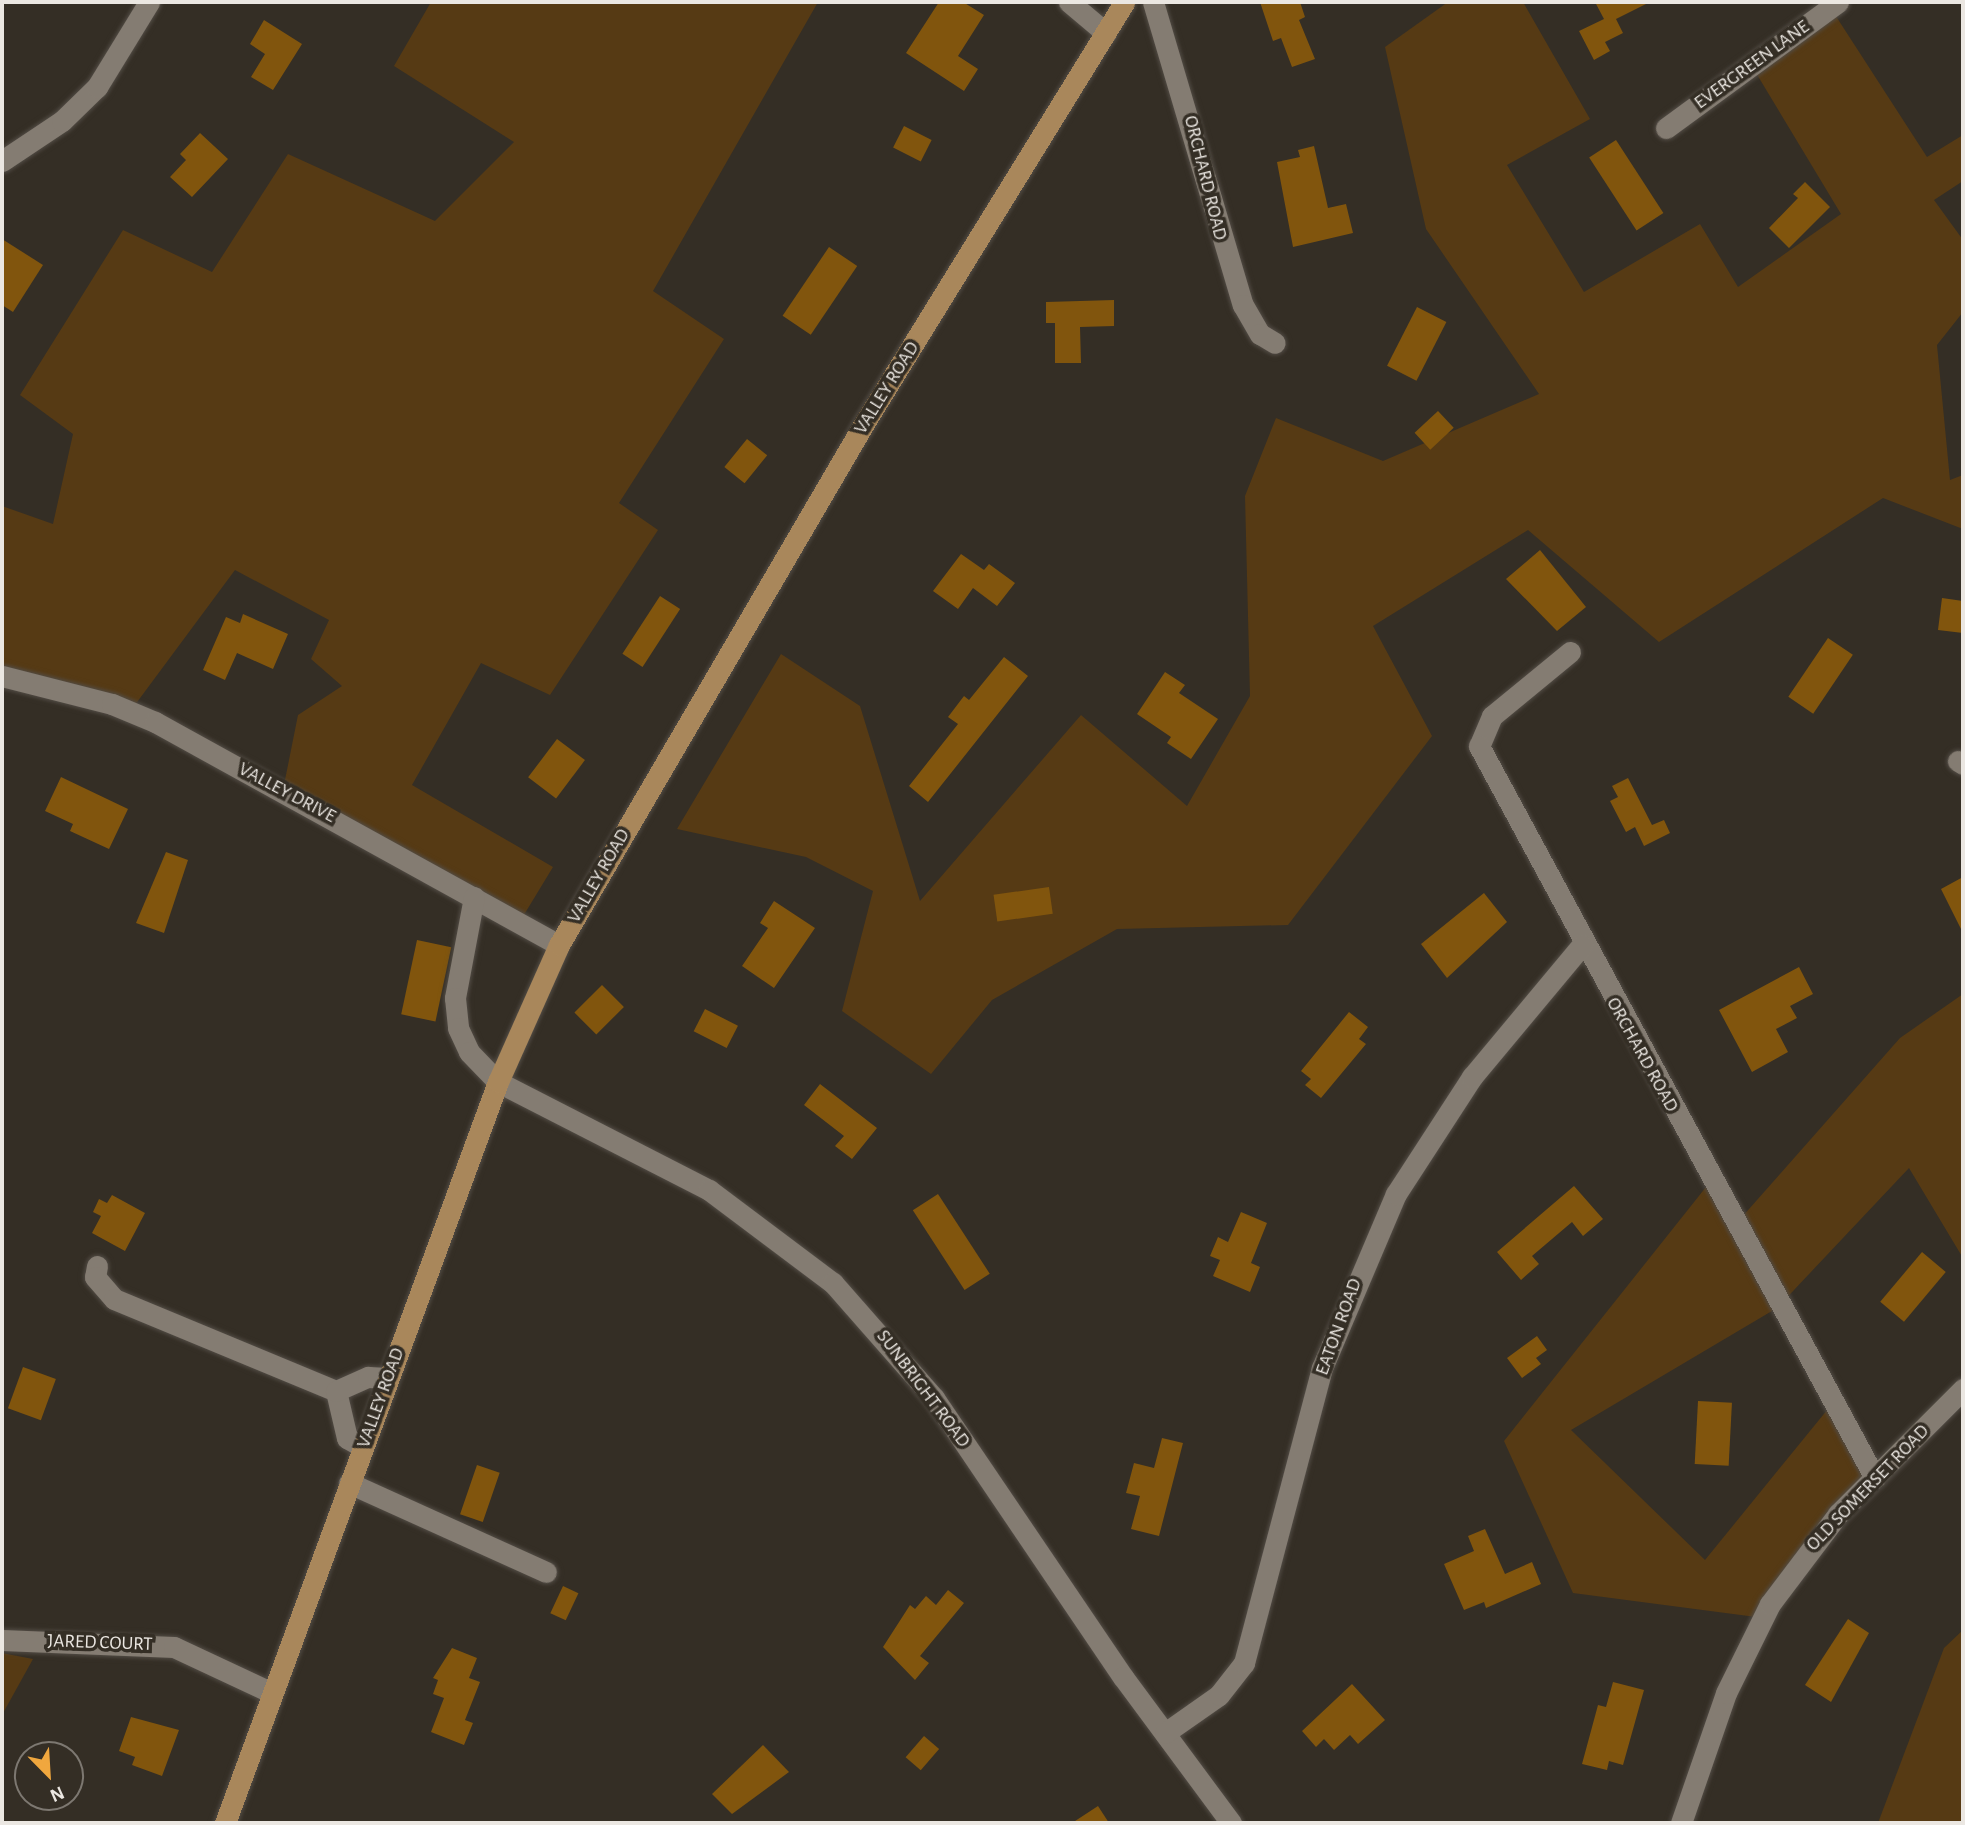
<!DOCTYPE html>
<html>
<head>
<meta charset="utf-8">
<style>
	body { margin:0 }
	#map { position:relative; width:1965px; height:1825px; overflow:hidden; background:#342e25; font-family:"Alegreya Sans",sans-serif }
	div>[style] { position:absolute }
	[style*='--x'] { left:calc(var(--x)*1px); top:calc(var(--y)*1px); width:calc(var(--w)*1px); rotate:calc(var(--a)*1deg) }
	.green>* { inset:0; background:#563a14 }
	.building>* { inset:0; background:#81550d; transform-origin:0 0 }
	.roads { filter:drop-shadow(0 0 2px #524c45) drop-shadow(0 0 2px #524c45) }
	.minor>* { height:21px; margin:-10.5px; padding:0 10.5px; transform-origin:10.5px; border-radius:10.5px; background:#847c72 }
	.major>* { height:21px; margin:-10.5px; padding:0 10.5px; transform-origin:10.5px; border-radius:10.5px; background:#a9875b }
	span { translate:-50% -50%; white-space:nowrap; text-align:center; line-height:1.15; -webkit-text-stroke:7px #342e25; paint-order:stroke }
	.street-label { font-size:19px; color:#ebe7e2 }
	.frame { position:absolute; inset:0; border:4px solid #ebe7e2; pointer-events:none }
	.north { position:absolute; left:14px; top:1741px; width:70px; height:70px; box-sizing:border-box; background:#342e25; border:2px solid #7d7871; border-radius:50%; rotate:156deg; font-size:19px; font-weight:700; line-height:28px; text-align:center; color:#ebe7e2 }
	.north::after { content:''; display:block; margin:auto; width:24px; height:32px; background:#f0a73e; clip-path:polygon(50% 0,100% 100%,50% 72%,0 100%) }
</style>
</head>
<body>
<div id="map">
	<div class="green">
		<i style="clip-path:polygon(431px 2px,818px 2px,653px 291px,724px 339px,619px 503px,658px 530px,550px 695px,481px 663px,412px 785px,553px 867px,516px 928px,283px 790px,298px 715px,342px 686px,311px 659px,329px 620px,235px 570px,129px 713px,2px 673px,2px 506px,53px 524px,73px 434px,20px 395px,123px 230px,212px 272px,288px 154px,435px 221px,514px 142px,394px 66px)"></i>
		<i style="clip-path:polygon(1448px 2px,1523px 2px,1590px 119px,1507px 165px,1584px 292px,1700px 224px,1738px 287px,1841px 214px,1750px 63px,1830px 7px,1927px 157px,1963px 135px,1963px 181px,1934px 200px,1963px 240px,1963px 312px,1937px 345px,1950px 480px,1963px 475px,1963px 529px,1883px 498px,1659px 642px,1528px 530px,1373px 626px,1432px 736px,1288px 925px,1117px 929px,992px 1000px,931px 1074px,842px 1011px,873px 891px,806px 857px,677px 829px,781px 654px,860px 706px,920px 901px,1081px 715px,1187px 806px,1250px 696px,1245px 496px,1276px 418px,1383px 461px,1539px 394px,1426px 229px,1385px 47px)"></i>
		<i style="clip-path:polygon(1963px 994px,1963px 1258px,1909px 1168px,1777px 1308px,1571px 1430px,1705px 1560px,1832px 1404px,1865px 1477px,1756px 1617px,1573px 1593px,1504px 1441px,1710px 1182px,1734px 1226px,1900px 1038px)"></i>
		<i style="clip-path:polygon(1963px 1630px,1963px 1823px,1878px 1823px,1944px 1648px)"></i>
		<i style="clip-path:polygon(2px 1653px,33px 1659px,2px 1715px)"></i>
	</div>
	<div class="building">
		<i style="clip-path:polygon(939px 2px,963px 2px,984px 15px,958px 56px,978px 69px,964px 91px,906px 53px)"></i>
		<i style="clip-path:polygon(1260px 2px,1300px 2px,1305px 17px,1299px 20px,1315px 59px,1292px 67px,1281px 38px,1273px 41px)"></i>
		<i style="clip-path:polygon(1595px 2px,1650px 2px,1616px 19px,1623px 33px,1605px 42px,1610px 51px,1594px 60px,1579px 31px,1604px 19px)"></i>
		<i style="clip-path:polygon(264px 20px,302px 44px,273px 90px,251px 77px,265px 54px,250px 44px)"></i>
		<i style="left:904px;top:126px;width:31px;height:24px;rotate:27deg"></i>
		<i style="clip-path:polygon(200px 133px,228px 159px,192px 197px,170px 177px,186px 160px,180px 154px)"></i>
		<i style="left:1616px;top:140px;width:87px;height:32px;rotate:57deg"></i>
		<i style="clip-path:polygon(1314px 146px,1328px 208px,1346px 204px,1353px 233px,1293px 247px,1277px 162px,1300px 157px,1298px 150px)"></i>
		<i style="clip-path:polygon(1805px 182px,1830px 207px,1789px 248px,1769px 228px,1798px 198px,1793px 194px)"></i>
		<i style="clip-path:polygon(2px 239px,43px 265px,13px 312px,2px 305px)"></i>
		<i style="left:829px;top:247px;width:34px;height:83px;rotate:34deg"></i>
		<i style="clip-path:polygon(1114px 300px,1114px 326px,1080px 327px,1081px 363px,1055px 363px,1055px 323px,1046px 323px,1046px 302px)"></i>
		<i style="left:1417px;top:307px;width:33px;height:66px;rotate:27deg"></i>
		<i style="left:1438px;top:411px;width:23px;height:32px;rotate:47deg"></i>
		<i style="left:747px;top:439px;width:26px;height:36px;rotate:39deg"></i>
		<i style="clip-path:polygon(1540px 550px,1586px 607px,1557px 631px,1506px 579px)"></i>
		<i style="clip-path:polygon(961px 554px,984px 570px,989px 564px,1015px 583px,997px 606px,973px 588px,958px 609px,933px 591px)"></i>
		<i style="left:660px;top:596px;width:24px;height:69px;rotate:33deg"></i>
		<i style="clip-path:polygon(1942px 598px,1963px 601px,1963px 633px,1938px 630px)"></i>
		<i style="clip-path:polygon(243px 614px,288px 634px,273px 669px,237px 653px,225px 680px,203px 670px,226px 617px,240px 623px)"></i>
		<i style="left:1828px;top:638px;width:30px;height:71px;rotate:34deg"></i>
		<i style="clip-path:polygon(1004px 657px,1028px 676px,928px 802px,909px 786px,958px 724px,948px 717px,964px 696px,969px 700px)"></i>
		<i style="clip-path:polygon(1165px 672px,1185px 685px,1179px 693px,1218px 719px,1191px 759px,1167px 743px,1171px 737px,1137px 714px)"></i>
		<i style="left:557px;top:739px;width:35px;height:48px;rotate:37deg"></i>
		<i style="clip-path:polygon(61px 777px,128px 809px,109px 849px,70px 831px,73px 824px,45px 811px)"></i>
		<i style="clip-path:polygon(1628px 778px,1652px 825px,1664px 820px,1670px 833px,1644px 846px,1635px 827px,1626px 832px,1610px 801px,1618px 797px,1612px 786px)"></i>
		<i style="clip-path:polygon(166px 852px,188px 860px,164px 933px,136px 923px)"></i>
		<i style="clip-path:polygon(1963px 877px,1963px 933px,1941px 889px)"></i>
		<i style="left:1049px;top:887px;width:27px;height:56px;rotate:82deg"></i>
		<i style="clip-path:polygon(1484px 893px,1507px 922px,1447px 978px,1421px 944px)"></i>
		<i style="clip-path:polygon(774px 901px,815px 928px,774px 988px,742px 966px,768px 928px,760px 923px)"></i>
		<i style="left:417px;top:940px;width:35px;height:76px;rotate:12deg"></i>
		<i style="clip-path:polygon(1799px 967px,1813px 994px,1790px 1006px,1797px 1018px,1776px 1029px,1788px 1052px,1752px 1072px,1719px 1010px)"></i>
		<i style="left:602px;top:985px;width:31px;height:39px;rotate:45deg"></i>
		<i style="left:705px;top:1009px;width:37px;height:25px;rotate:27deg"></i>
		<i style="clip-path:polygon(1349px 1012px,1368px 1027px,1359px 1039px,1366px 1044px,1321px 1098px,1305px 1085px,1311px 1079px,1301px 1071px)"></i>
		<i style="clip-path:polygon(820px 1084px,877px 1128px,852px 1159px,835px 1146px,844px 1136px,804px 1105px)"></i>
		<i style="clip-path:polygon(1574px 1186px,1603px 1219px,1583px 1236px,1572px 1222px,1532px 1256px,1539px 1264px,1521px 1280px,1497px 1252px)"></i>
		<i style="left:938px;top:1194px;width:95px;height:30px;rotate:57deg"></i>
		<i style="clip-path:polygon(112px 1195px,145px 1213px,125px 1251px,92px 1233px,101px 1216px,93px 1212px,99px 1199px,107px 1203px)"></i>
		<i style="clip-path:polygon(1241px 1212px,1267px 1223px,1251px 1263px,1260px 1267px,1250px 1292px,1213px 1276px,1220px 1260px,1210px 1256px,1218px 1237px,1228px 1242px)"></i>
		<i style="left:1922px;top:1252px;width:31px;height:65px;rotate:40deg"></i>
		<i style="clip-path:polygon(1537px 1336px,1547px 1350px,1536px 1358px,1541px 1364px,1522px 1378px,1507px 1358px)"></i>
		<i style="left:23px;top:1367px;width:35px;height:44px;rotate:20deg"></i>
		<i style="left:1698px;top:1401px;width:34px;height:63px;rotate:3deg"></i>
		<i style="clip-path:polygon(1162px 1438px,1183px 1443px,1159px 1536px,1131px 1529px,1140px 1496px,1126px 1493px,1134px 1463px,1154px 1468px)"></i>
		<i style="left:477px;top:1465px;width:24px;height:52px;rotate:19deg"></i>
		<i style="clip-path:polygon(1485px 1529px,1505px 1574px,1532px 1562px,1541px 1584px,1486px 1608px,1484px 1602px,1464px 1610px,1444px 1564px,1474px 1551px,1468px 1536px)"></i>
		<i style="left:563px;top:1586px;width:17px;height:30px;rotate:25deg"></i>
		<i style="clip-path:polygon(948px 1590px,964px 1603px,920px 1656px,929px 1663px,915px 1680px,883px 1647px,910px 1605px,915px 1609px,926px 1596px,936px 1605px)"></i>
		<i style="clip-path:polygon(1848px 1619px,1869px 1633px,1831px 1702px,1805px 1685px)"></i>
		<i style="clip-path:polygon(452px 1648px,477px 1658px,469px 1678px,480px 1682px,465px 1720px,473px 1723px,464px 1745px,431px 1732px,444px 1698px,433px 1694px,438px 1680px,433px 1678px)"></i>
		<i style="clip-path:polygon(1613px 1682px,1644px 1690px,1623px 1765px,1609px 1761px,1607px 1770px,1582px 1764px,1598px 1705px,1606px 1707px)"></i>
		<i style="clip-path:polygon(1352px 1684px,1385px 1720px,1358px 1744px,1350px 1735px,1334px 1750px,1324px 1739px,1316px 1747px,1302px 1731px)"></i>
		<i style="clip-path:polygon(131px 1717px,179px 1730px,162px 1776px,132px 1765px,135px 1757px,119px 1751px)"></i>
		<i style="left:924px;top:1736px;width:20px;height:28px;rotate:41deg"></i>
		<i style="clip-path:polygon(763px 1745px,789px 1772px,732px 1814px,712px 1794px)"></i>
		<i style="clip-path:polygon(1098px 1806px,1109px 1823px,1072px 1823px)"></i>
	</div>
	<div class="roads">
		<div class="minor">
			<i style="--x:1069;--y:2;--w:48;--a:40"></i>
			<i style="--x:1153;--y:2;--w:316;--a:73.5"></i>
			<i style="--x:1243;--y:305;--w:34;--a:60"></i>
			<i style="--x:1260;--y:334;--w:17;--a:31"></i>
			<i style="--x:1666;--y:128;--w:213;--a:-36.2"></i>
			<i style="--x:2;--y:161;--w:72;--a:-33.7"></i>
			<i style="--x:62;--y:121;--w:49;--a:-44.2"></i>
			<i style="--x:97;--y:87;--w:100;--a:-58.5"></i>
			<i style="--x:1570;--y:652;--w:101;--a:140.6"></i>
			<i style="--x:1492;--y:716;--w:33;--a:113"></i>
			<i style="--x:1479;--y:746;--w:832;--a:61.59"></i>
			<i style="--x:2;--y:676;--w:114;--a:14.3"></i>
			<i style="--x:112;--y:704;--w:47;--a:22.7"></i>
			<i style="--x:155;--y:722;--w:461;--a:28.9"></i>
			<i style="--x:1958;--y:761;--w:6;--a:31"></i>
			<i style="--x:474;--y:897;--w:103;--a:100.7"></i>
			<i style="--x:455;--y:998;--w:30;--a:84"></i>
			<i style="--x:458;--y:1028;--w:26;--a:65"></i>
			<i style="--x:469;--y:1052;--w:42;--a:46"></i>
			<i style="--x:498;--y:1082;--w:237;--a:27.1"></i>
			<i style="--x:709;--y:1190;--w:155;--a:36.9"></i>
			<i style="--x:833;--y:1283;--w:153;--a:48.7"></i>
			<i style="--x:934;--y:1398;--w:337;--a:55.9"></i>
			<i style="--x:1123;--y:1677;--w:182;--a:53.5"></i>
			<i style="--x:97;--y:1266;--w:11;--a:100"></i>
			<i style="--x:95;--y:1277;--w:29;--a:49"></i>
			<i style="--x:114;--y:1299;--w:240;--a:22.5"></i>
			<i style="--x:363;--y:1447;--w:18;--a:-151"></i>
			<i style="--x:347;--y:1438;--w:48;--a:-103.2"></i>
			<i style="--x:336;--y:1391;--w:35;--a:-24"></i>
			<i style="--x:368;--y:1377;--w:20;--a:3"></i>
			<i style="--x:349;--y:1483;--w:216;--a:24.3"></i>
			<i style="--x:2;--y:1640;--w:172;--a:2.3"></i>
			<i style="--x:174;--y:1647;--w:108;--a:25.1"></i>
			<i style="--x:1165;--y:1733;--w:66;--a:-35.1"></i>
			<i style="--x:1219;--y:1695;--w:41;--a:-52"></i>
			<i style="--x:1244;--y:1663;--w:305;--a:-75.2"></i>
			<i style="--x:1322;--y:1368;--w:189;--a:-67"></i>
			<i style="--x:1396;--y:1194;--w:140;--a:-57"></i>
			<i style="--x:1472;--y:1077;--w:172;--a:-50.2"></i>
			<i style="--x:1681;--y:1823;--w:138;--a:-70.9"></i>
			<i style="--x:1726;--y:1693;--w:99;--a:-63.7"></i>
			<i style="--x:1770;--y:1604;--w:113;--a:-52.9"></i>
			<i style="--x:1838;--y:1514;--w:177;--a:-45"></i>
		</div>
		<div class="major">
			<i style="--x:225;--y:1823;--w:790;--a:-69.78"></i>
			<i style="--x:498;--y:1082;--w:150;--a:-66"></i>
			<i style="--x:559;--y:945;--w:606;--a:-59.67"></i>
			<i style="--x:865;--y:422;--w:493;--a:-58.3"></i>
		</div>
	</div>
	<div class="street-label">
		<span style="left:1752px;top:65px;rotate:-36deg">EVERGREEN LANE</span>
		<span style="left:1205px;top:178px;rotate:76deg">ORCHARD ROAD</span>
		<span style="left:887px;top:388px;rotate:-58deg">VALLEY ROAD</span>
		<span style="left:287px;top:793px;rotate:28deg">VALLEY DRIVE</span>
		<span style="left:599px;top:876px;rotate:-60deg">VALLEY ROAD</span>
		<span style="left:1642px;top:1055px;rotate:61deg">ORCHARD ROAD</span>
		<span style="left:1339px;top:1327px;rotate:-70deg">EATON ROAD</span>
		<span style="left:923px;top:1389px;rotate:53deg">SUNBRIGHT ROAD</span>
		<span style="left:381px;top:1398px;rotate:-70deg">VALLEY ROAD</span>
		<span style="left:1868px;top:1488px;rotate:-46deg">OLD SOMERSET ROAD</span>
		<span style="left:100px;top:1643px;rotate:2deg">JARED COURT</span>
	</div>
	<div class="frame"></div>
	<div class="north">N</div>
</div>
</body>
</html>
